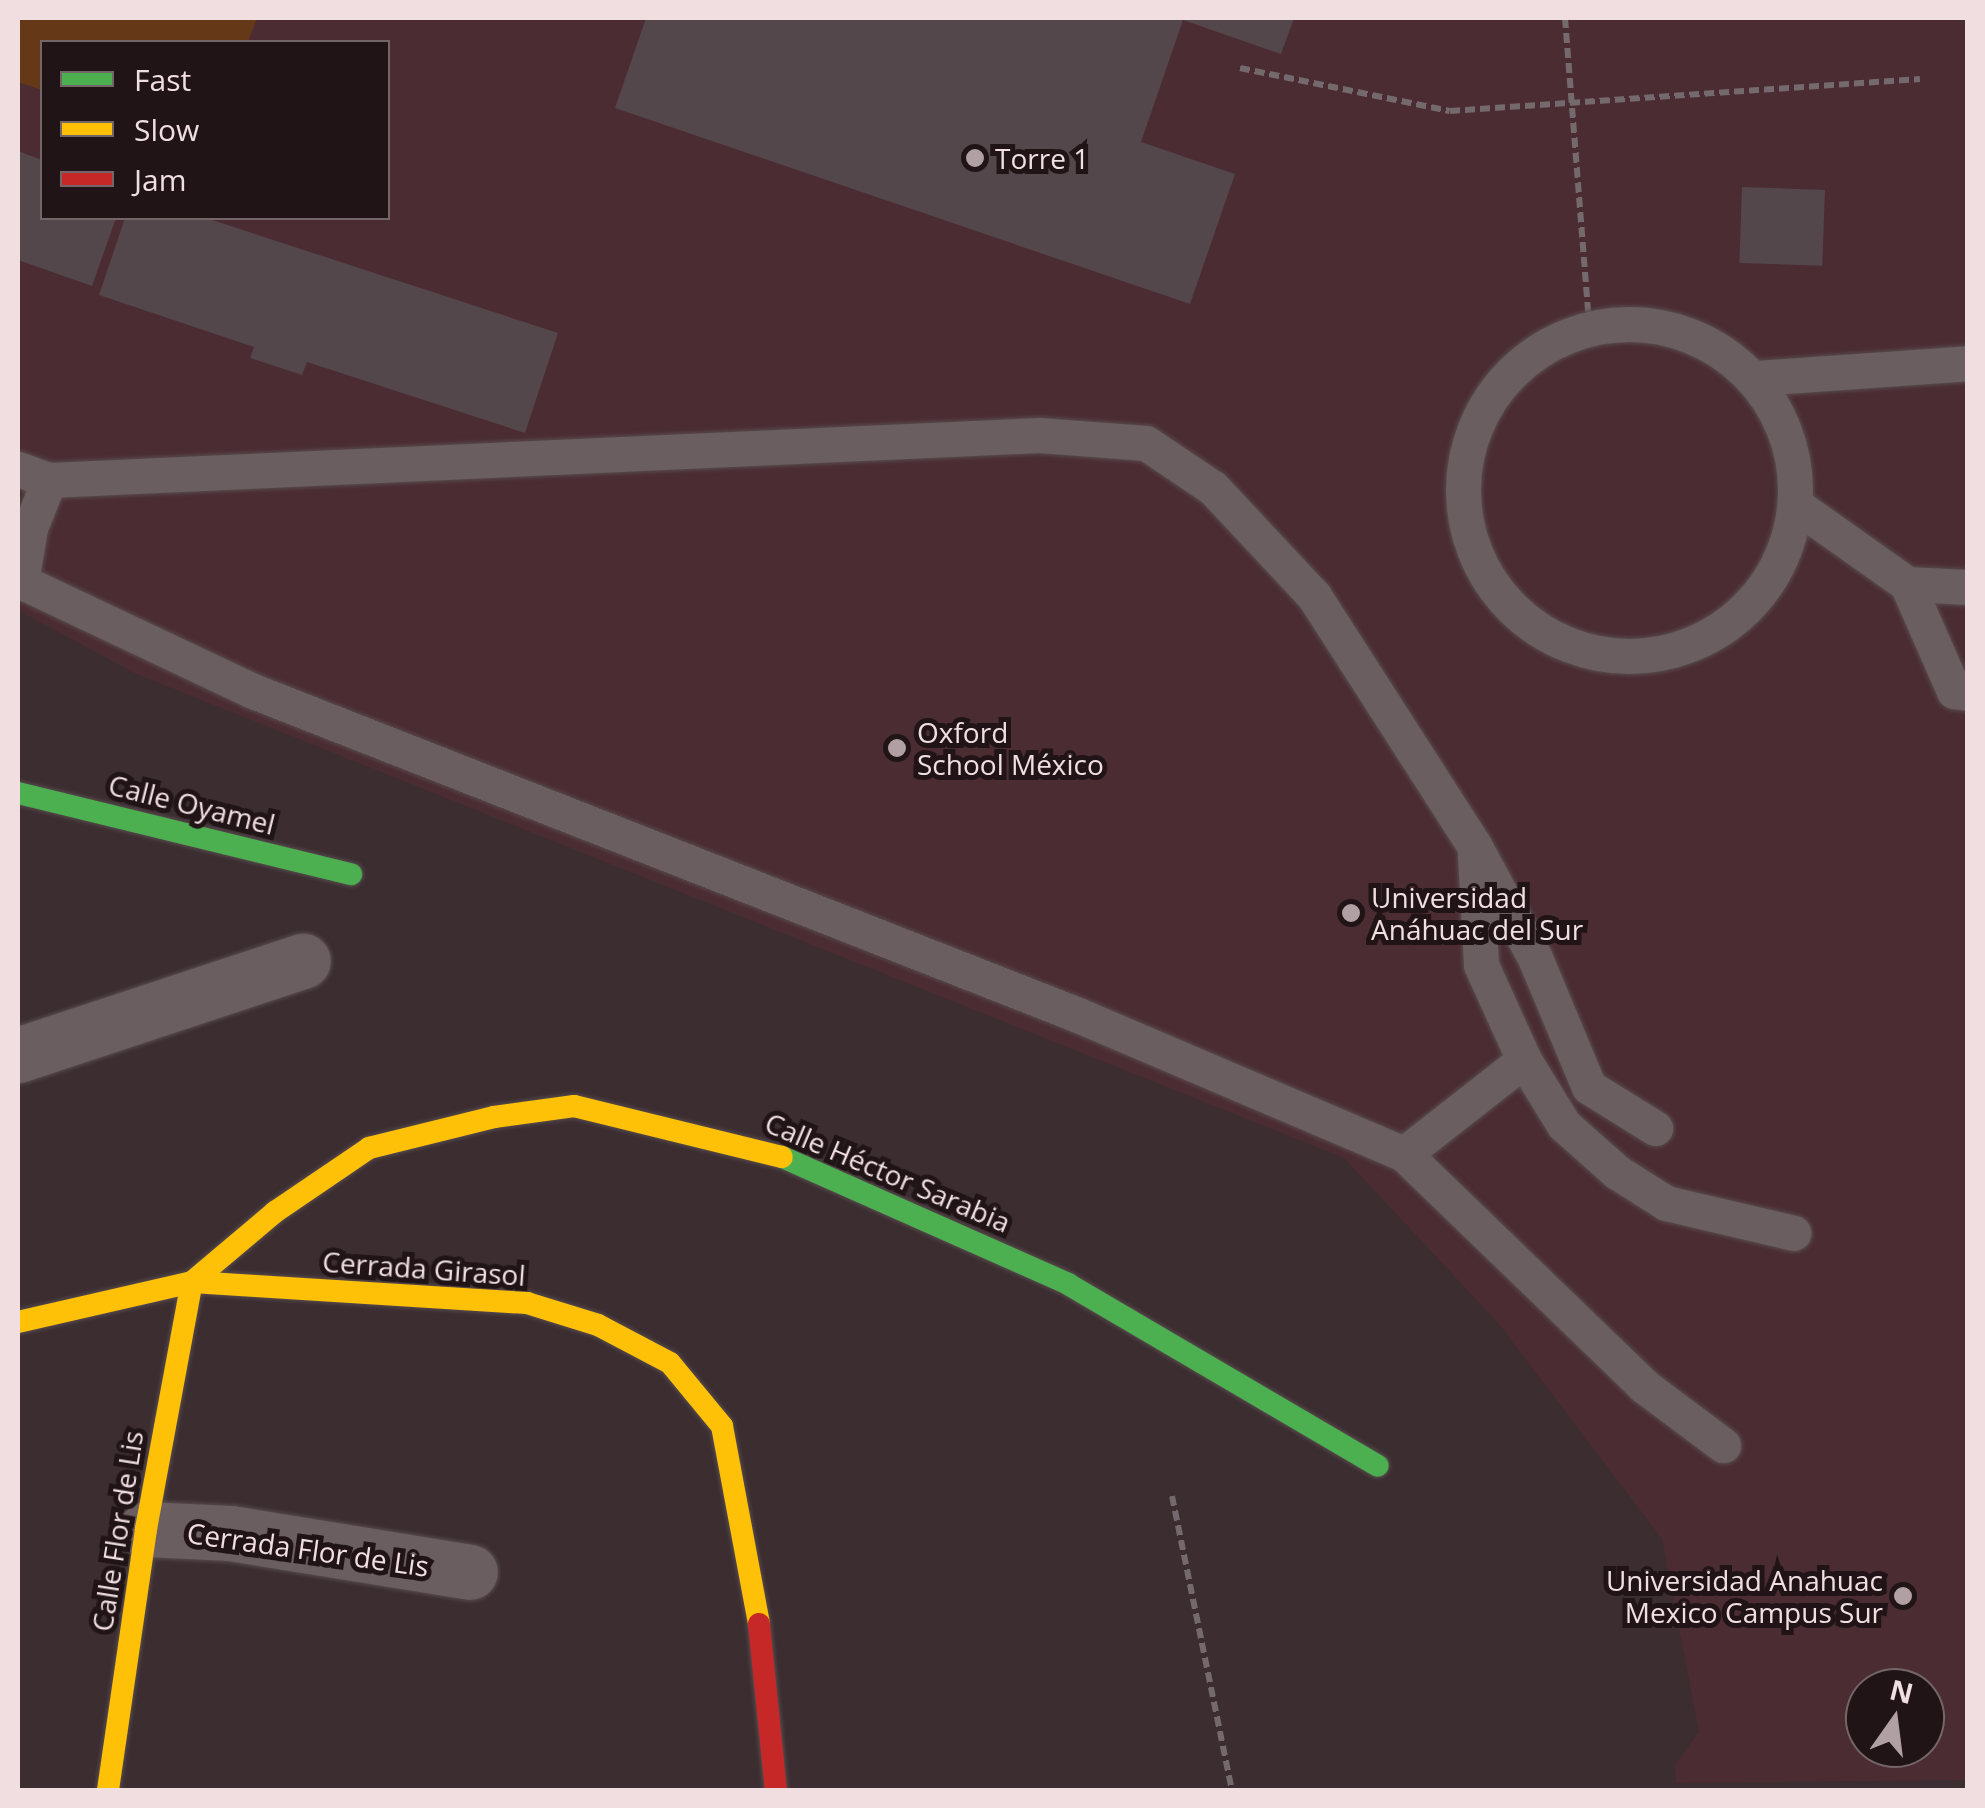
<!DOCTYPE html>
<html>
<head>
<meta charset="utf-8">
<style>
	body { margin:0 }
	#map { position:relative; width:1985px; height:1808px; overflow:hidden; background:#3b2d30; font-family:"Open Sans",sans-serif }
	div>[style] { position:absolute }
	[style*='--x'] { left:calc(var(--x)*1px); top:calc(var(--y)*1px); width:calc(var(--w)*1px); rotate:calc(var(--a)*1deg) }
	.built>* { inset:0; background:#4b2c33 }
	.green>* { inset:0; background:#653817 }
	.building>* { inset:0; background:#53474c; transform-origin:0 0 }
	.path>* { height:6px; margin-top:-3px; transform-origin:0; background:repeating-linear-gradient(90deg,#74696c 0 10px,transparent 0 15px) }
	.roads { filter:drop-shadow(0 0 2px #574b4d) drop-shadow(0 0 2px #574b4d) }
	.lane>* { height:35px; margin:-17.5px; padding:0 17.5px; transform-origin:17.5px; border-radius:17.5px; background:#6a5e60 }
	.lane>.ring { margin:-17.5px; padding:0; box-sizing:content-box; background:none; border:35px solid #6a5e60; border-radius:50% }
	.street>* { height:55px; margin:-27.5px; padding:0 27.5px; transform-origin:27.5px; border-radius:27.5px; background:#6a5e60 }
	.fast>* { height:22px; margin:-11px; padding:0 11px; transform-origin:11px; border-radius:11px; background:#4caf50 }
	.slow>* { height:22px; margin:-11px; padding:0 11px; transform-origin:11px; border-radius:11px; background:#ffc107 }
	.jam>* { height:22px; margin:-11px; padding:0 11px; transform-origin:11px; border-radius:11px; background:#c62828 }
	.dots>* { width:28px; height:28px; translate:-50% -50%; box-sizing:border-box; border:5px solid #201417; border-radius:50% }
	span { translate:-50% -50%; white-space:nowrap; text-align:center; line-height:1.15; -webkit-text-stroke:10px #201417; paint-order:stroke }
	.poi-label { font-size:28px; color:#f0dee1 }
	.left { translate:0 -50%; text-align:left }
	.right { translate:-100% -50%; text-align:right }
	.street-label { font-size:28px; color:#f0dee1 }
	.frame { position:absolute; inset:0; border:20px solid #f0dee1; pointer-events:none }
	.legend { position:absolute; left:40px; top:40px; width:350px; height:180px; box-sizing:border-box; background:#201417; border:2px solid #736568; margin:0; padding:12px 18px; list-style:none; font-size:30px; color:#f0dee1 }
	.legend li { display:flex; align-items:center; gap:20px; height:50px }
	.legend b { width:50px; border:2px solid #736568 }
	.north { position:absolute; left:1845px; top:1668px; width:100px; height:100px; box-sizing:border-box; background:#201417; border:2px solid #736568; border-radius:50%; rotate:14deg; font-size:28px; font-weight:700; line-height:40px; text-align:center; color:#f0dee1 }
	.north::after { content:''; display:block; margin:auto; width:35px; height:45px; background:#b1a0a3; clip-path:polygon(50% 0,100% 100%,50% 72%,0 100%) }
</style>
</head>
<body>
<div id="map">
	<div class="built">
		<i style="clip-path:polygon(evenodd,18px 18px,1967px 18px,1967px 1780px,1676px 1783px,1675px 1764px,1699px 1732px,1662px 1539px,1498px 1323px,1344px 1158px,134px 673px,18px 610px,18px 18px,42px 42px,388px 42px,388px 218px,42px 218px,42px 42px,18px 18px,1865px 1688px,1925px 1688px,1925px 1748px,1865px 1748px,1865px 1688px)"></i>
	</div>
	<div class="green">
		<i style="clip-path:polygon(18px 18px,257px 18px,248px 42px,42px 42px,42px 90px,18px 82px)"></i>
	</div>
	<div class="building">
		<i style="clip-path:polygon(646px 18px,1294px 18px,1281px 54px,1183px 20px,1141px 142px,1235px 174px,1190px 304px,615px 108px)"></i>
		<i style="clip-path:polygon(18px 151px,42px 160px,42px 218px,116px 218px,92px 286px,18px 260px)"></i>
		<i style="left:1742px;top:187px;width:83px;height:76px;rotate:2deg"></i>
		<i style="clip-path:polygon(125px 218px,206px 218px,558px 333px,525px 433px,307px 362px,302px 375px,250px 358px,254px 347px,99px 295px)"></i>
	</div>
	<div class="path">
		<i style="--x:1565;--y:18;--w:307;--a:85.5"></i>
		<i style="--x:1240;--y:68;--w:214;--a:11.6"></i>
		<i style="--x:1450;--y:111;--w:471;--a:-3.9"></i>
		<i style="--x:1172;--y:1496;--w:300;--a:78.5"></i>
	</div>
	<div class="roads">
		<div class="lane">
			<i class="ring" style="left:1463px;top:324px;width:297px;height:297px"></i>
			<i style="--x:1756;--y:378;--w:213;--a:-4"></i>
			<i style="--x:18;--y:469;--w:33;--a:20"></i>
			<i style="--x:49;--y:480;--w:991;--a:-2.6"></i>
			<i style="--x:1039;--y:435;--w:107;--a:4.3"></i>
			<i style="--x:1146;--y:443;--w:81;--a:33.9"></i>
			<i style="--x:1213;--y:488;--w:148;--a:46.9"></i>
			<i style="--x:1314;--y:596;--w:296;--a:57.3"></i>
			<i style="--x:1474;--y:845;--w:128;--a:61.6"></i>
			<i style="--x:1535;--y:958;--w:140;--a:67.3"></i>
			<i style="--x:1589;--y:1087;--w:78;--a:31.8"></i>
			<i style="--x:1797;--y:506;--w:135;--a:35.3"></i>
			<i style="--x:1907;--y:584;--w:117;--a:66.3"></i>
			<i style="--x:1954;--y:691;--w:14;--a:8"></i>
			<i style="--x:18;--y:580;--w:260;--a:25.3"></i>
			<i style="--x:253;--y:691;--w:886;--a:21.44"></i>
			<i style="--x:1078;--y:1015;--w:354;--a:23.1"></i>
			<i style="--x:1404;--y:1154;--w:334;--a:44"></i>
			<i style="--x:1644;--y:1386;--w:99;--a:36.8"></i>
			<i style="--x:21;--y:582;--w:55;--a:-80.5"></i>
			<i style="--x:30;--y:528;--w:52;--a:-68.4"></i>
			<i style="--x:1907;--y:584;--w:61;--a:2.8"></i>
			<i style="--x:1475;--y:856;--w:109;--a:86.8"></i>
			<i style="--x:1481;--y:965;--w:104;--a:65.6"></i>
			<i style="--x:1524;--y:1060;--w:76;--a:58.4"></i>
			<i style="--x:1564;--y:1125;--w:71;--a:41.6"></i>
			<i style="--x:1617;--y:1172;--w:58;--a:32.3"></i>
			<i style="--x:1666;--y:1203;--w:131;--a:13.2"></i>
			<i style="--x:1404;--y:1154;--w:152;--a:-38.1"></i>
		</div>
		<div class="street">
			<i style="--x:18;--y:1055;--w:300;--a:-18.3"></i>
			<i style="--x:146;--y:1529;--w:84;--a:2.7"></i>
			<i style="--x:230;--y:1533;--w:243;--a:9.2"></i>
		</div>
		<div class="fast">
			<i style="--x:18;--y:793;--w:343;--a:13.7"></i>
			<i style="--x:782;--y:1157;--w:313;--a:23.9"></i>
			<i style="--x:1068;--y:1284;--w:359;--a:30.4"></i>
		</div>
		<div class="slow">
			<i style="--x:192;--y:1282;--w:336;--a:3.6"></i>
			<i style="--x:527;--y:1303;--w:74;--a:17.2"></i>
			<i style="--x:598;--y:1325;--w:81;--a:27.8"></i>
			<i style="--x:670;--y:1363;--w:82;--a:50.5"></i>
			<i style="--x:722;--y:1426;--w:201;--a:79.4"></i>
			<i style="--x:18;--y:1322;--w:179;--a:-12.9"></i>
			<i style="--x:192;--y:1282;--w:109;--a:-40.1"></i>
			<i style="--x:275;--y:1212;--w:114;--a:-34.2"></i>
			<i style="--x:369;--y:1148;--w:129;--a:-13.9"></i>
			<i style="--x:494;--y:1117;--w:81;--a:-7.8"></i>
			<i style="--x:574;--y:1106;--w:214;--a:13.8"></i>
			<i style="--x:108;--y:1790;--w:264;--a:-81.7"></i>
			<i style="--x:146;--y:1529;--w:251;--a:-79.5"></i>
		</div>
		<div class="jam">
			<i style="--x:759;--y:1624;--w:167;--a:84.2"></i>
		</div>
	</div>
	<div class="dots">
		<i style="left:975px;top:158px;background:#b1a0a3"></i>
		<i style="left:897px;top:748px;background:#b1a0a3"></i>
		<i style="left:1351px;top:913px;background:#b1a0a3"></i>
		<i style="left:1903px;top:1596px;background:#b1a0a3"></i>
	</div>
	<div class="poi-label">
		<span class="left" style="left:995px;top:158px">Torre 1</span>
		<span class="left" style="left:917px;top:748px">Oxford<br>School México</span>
		<span class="left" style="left:1371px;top:913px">Universidad<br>Anáhuac del Sur</span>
		<span class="right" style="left:1883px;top:1596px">Universidad Anahuac<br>Mexico Campus Sur</span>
	</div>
	<div class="street-label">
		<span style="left:192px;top:804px;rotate:14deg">Calle Oyamel</span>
		<span style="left:888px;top:1172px;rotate:23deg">Calle Héctor Sarabia</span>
		<span style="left:424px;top:1268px;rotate:4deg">Cerrada Girasol</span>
		<span style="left:117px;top:1531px;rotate:-81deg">Calle Flor de Lis</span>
		<span style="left:308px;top:1549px;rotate:8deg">Cerrada Flor de Lis</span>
	</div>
	<div class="frame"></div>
	<ul class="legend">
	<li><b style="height:12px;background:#4caf50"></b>Fast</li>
	<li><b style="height:12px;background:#ffc107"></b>Slow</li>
	<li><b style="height:12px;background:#c62828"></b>Jam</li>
	</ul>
	<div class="north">N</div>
</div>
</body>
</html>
